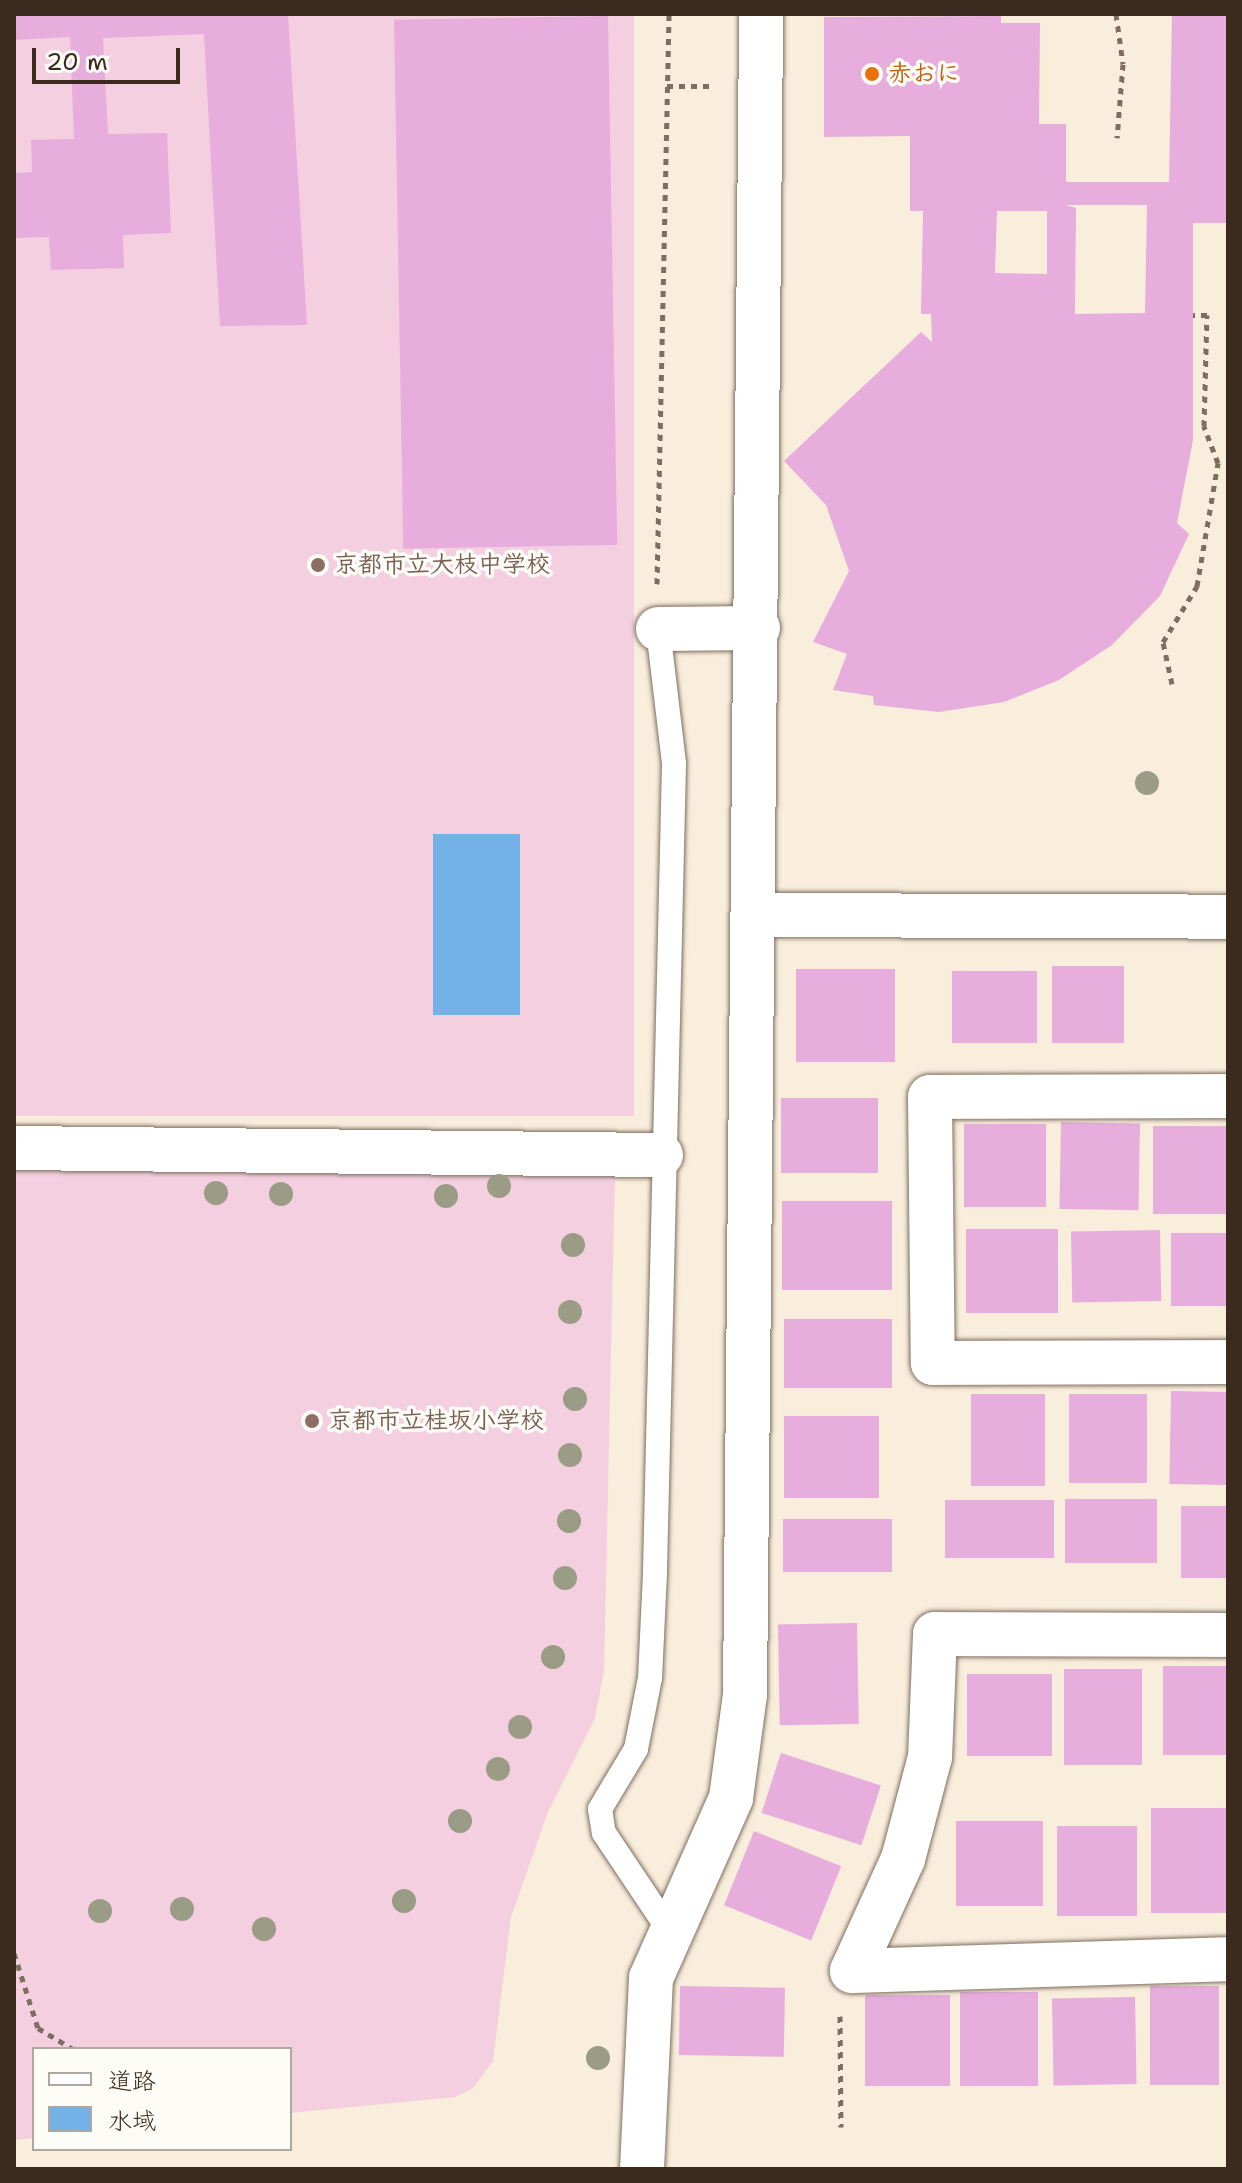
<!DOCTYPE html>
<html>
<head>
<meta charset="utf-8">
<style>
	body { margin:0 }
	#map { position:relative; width:1242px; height:2183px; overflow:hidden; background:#f9eddc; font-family:"Shantell Sans","Klee One",sans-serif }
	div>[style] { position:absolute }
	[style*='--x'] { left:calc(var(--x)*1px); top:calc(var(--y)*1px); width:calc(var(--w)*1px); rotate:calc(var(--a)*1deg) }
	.built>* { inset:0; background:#f3cfe0; transform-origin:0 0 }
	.water>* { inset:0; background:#73b1e6; transform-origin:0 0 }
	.building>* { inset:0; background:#e6addd; transform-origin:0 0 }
	.path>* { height:5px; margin-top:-2.5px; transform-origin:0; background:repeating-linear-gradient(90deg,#7e6e60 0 6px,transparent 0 12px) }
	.roads { filter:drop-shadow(0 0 2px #7e6e60) drop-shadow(0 0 2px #7e6e60) }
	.service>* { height:24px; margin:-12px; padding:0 12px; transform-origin:12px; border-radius:12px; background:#fff }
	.minor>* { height:44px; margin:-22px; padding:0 22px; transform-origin:22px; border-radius:22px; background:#fff }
	.trees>* { width:24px; height:24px; margin:-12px; border-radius:50%; background:#9a9c86 }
	.dots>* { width:22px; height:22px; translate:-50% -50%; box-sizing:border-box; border:4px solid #fdfcf7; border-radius:50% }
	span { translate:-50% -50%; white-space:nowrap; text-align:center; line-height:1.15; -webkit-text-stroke:7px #fdfcf7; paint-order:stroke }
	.food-label { font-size:24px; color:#c56008; font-weight:700 }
	.left { translate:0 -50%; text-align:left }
	.education-label { font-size:24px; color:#785e54; font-weight:700 }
	.frame { position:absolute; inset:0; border:16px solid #3b2a1e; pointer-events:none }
	.legend { position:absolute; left:32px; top:2047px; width:260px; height:104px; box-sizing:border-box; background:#fdfcf7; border:2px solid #afa8a0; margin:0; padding:10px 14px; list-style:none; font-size:24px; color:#3b2a1e }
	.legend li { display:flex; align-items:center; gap:16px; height:40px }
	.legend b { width:40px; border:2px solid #afa8a0 }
	.scale { position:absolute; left:32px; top:48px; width:148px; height:36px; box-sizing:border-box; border:4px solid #3b2a1e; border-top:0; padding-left:10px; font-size:24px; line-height:28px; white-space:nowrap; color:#3b2a1e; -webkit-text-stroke:6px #fdfcf7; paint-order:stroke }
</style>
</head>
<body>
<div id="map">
	<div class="built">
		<i style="left:14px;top:14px;width:620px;height:1102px"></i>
		<i style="clip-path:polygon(14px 1167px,615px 1171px,604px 1671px,595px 1718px,548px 1812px,511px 1917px,493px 2061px,473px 2088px,455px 2097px,290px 2113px,290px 2049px,34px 2049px,34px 2138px,14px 2140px)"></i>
	</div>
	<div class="water">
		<i style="left:433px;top:834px;width:87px;height:181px"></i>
	</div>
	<div class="building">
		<i style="clip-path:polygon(14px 14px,288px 14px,307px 325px,220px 326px,204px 34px,103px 38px,108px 134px,167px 133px,171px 233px,123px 235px,124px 268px,51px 270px,49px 237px,14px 238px,14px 173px,32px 172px,31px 140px,74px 139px,70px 37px,14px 40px)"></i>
		<i style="clip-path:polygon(evenodd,1172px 14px,1228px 14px,1228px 223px,1193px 223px,1193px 440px,1177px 523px,1189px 534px,1160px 596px,1112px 645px,1059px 680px,1004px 702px,939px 712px,874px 705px,873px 696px,833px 690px,847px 654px,813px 642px,849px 571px,826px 505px,784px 461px,921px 332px,932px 342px,931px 314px,921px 314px,923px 211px,910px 211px,910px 136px,824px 137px,824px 17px,1001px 16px,1001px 23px,1040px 23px,1039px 124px,1066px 124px,1066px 182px,1169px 182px,1172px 14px,1066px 205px,1147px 205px,1145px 313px,1075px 314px,1076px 208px,1066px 205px,1172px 14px,997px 211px,1047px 211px,1047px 274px,995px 273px,997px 211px)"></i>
		<i style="left:608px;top:16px;width:529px;height:214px;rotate:89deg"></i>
		<i style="left:1052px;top:966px;width:72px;height:77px"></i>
		<i style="left:796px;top:969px;width:99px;height:93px"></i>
		<i style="left:952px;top:971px;width:85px;height:72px"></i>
		<i style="left:781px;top:1098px;width:97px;height:75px"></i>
		<i style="left:1061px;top:1122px;width:79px;height:87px;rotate:1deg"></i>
		<i style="left:964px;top:1124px;width:82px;height:83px"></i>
		<i style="left:1153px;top:1126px;width:74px;height:88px"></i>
		<i style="left:782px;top:1201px;width:110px;height:89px"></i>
		<i style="left:966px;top:1229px;width:92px;height:84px"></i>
		<i style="left:1160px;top:1230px;width:71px;height:89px;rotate:89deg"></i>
		<i style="left:1171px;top:1233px;width:57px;height:73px"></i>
		<i style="left:784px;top:1319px;width:108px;height:69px"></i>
		<i style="left:1171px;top:1391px;width:57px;height:93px;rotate:1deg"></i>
		<i style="left:971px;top:1394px;width:74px;height:92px"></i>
		<i style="left:1069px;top:1394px;width:78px;height:89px"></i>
		<i style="left:784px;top:1416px;width:95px;height:82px"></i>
		<i style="left:1065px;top:1499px;width:92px;height:64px"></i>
		<i style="left:945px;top:1500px;width:109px;height:58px"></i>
		<i style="left:1181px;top:1506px;width:47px;height:72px"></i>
		<i style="left:892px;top:1519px;width:53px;height:109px;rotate:90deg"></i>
		<i style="left:857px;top:1623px;width:101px;height:79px;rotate:89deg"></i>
		<i style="left:1163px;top:1666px;width:65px;height:89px"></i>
		<i style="left:1064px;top:1669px;width:78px;height:96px"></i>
		<i style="left:967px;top:1674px;width:85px;height:82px"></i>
		<i style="left:781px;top:1753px;width:105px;height:63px;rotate:18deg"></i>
		<i style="left:1151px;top:1808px;width:77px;height:105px"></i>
		<i style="left:956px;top:1821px;width:87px;height:85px"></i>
		<i style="left:1057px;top:1826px;width:80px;height:90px"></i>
		<i style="left:754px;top:1831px;width:94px;height:80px;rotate:22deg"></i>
		<i style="left:680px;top:1986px;width:105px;height:69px;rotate:1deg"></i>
		<i style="left:1150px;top:1986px;width:69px;height:99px"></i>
		<i style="left:960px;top:1992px;width:78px;height:94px"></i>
		<i style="left:865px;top:1995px;width:85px;height:91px"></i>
		<i style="left:1135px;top:1997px;width:87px;height:83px;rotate:89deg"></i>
	</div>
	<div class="path">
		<i style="--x:1116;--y:14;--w:50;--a:82"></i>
		<i style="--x:1123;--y:64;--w:74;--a:94.6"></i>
		<i style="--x:667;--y:86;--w:48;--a:0"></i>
		<i style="--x:657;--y:584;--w:570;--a:-88.79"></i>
		<i style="--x:1172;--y:684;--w:43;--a:-102.1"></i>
		<i style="--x:1163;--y:642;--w:66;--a:-58.7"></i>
		<i style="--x:1197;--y:586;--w:125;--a:-80.3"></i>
		<i style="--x:1218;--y:463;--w:40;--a:-111"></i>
		<i style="--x:1204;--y:426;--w:111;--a:-88.5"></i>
		<i style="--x:1207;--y:315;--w:14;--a:180"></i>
		<i style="--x:14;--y:1953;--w:79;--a:72.3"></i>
		<i style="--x:38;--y:2028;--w:41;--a:31"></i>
		<i style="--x:840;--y:2016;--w:111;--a:89.5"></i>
	</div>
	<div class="roads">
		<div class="service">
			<i style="--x:658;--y:629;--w:136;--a:83.2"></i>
			<i style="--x:674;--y:764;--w:809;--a:91.35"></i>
			<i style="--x:655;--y:1573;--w:105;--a:92.7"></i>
			<i style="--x:650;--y:1678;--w:72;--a:101.2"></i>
			<i style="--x:636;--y:1749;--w:70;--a:121"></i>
			<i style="--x:600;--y:1809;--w:24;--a:81"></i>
			<i style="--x:604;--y:1833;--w:117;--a:56.2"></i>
		</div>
		<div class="minor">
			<i style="--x:658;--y:629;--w:100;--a:-0.6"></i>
			<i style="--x:757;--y:915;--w:471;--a:0.2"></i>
			<i style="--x:1228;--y:1096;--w:298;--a:179.8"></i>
			<i style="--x:930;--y:1097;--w:266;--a:89.4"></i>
			<i style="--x:933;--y:1363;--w:295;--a:-0.2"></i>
			<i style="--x:14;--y:1148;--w:647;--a:0.62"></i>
			<i style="--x:1228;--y:1635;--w:293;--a:-179.8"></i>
			<i style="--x:935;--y:1634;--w:123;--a:92.3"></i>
			<i style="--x:930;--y:1757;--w:106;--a:104.8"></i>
			<i style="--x:903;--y:1859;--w:123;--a:114.5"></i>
			<i style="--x:852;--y:1971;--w:376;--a:-1.8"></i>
			<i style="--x:642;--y:2169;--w:191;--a:-87.3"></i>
			<i style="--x:651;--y:1978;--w:197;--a:-66"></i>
			<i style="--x:731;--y:1798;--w:104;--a:-82.3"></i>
			<i style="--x:745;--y:1695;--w:1681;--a:-89.45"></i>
		</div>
	</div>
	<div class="trees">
		<i style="left:1147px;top:783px"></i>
		<i style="left:499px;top:1186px"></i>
		<i style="left:216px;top:1193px"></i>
		<i style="left:281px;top:1194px"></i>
		<i style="left:446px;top:1196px"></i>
		<i style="left:573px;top:1245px"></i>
		<i style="left:570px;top:1312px"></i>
		<i style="left:575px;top:1399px"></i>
		<i style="left:570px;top:1455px"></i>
		<i style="left:569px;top:1521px"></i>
		<i style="left:565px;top:1578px"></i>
		<i style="left:553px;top:1657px"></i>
		<i style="left:520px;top:1727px"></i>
		<i style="left:498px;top:1769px"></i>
		<i style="left:460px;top:1821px"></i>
		<i style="left:404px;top:1901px"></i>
		<i style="left:182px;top:1909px"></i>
		<i style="left:100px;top:1911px"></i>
		<i style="left:264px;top:1929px"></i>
		<i style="left:598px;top:2058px"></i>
	</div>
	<div class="dots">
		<i style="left:872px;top:74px;background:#e8710a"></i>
		<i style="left:318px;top:565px;background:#8d6e63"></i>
		<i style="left:312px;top:1421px;background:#8d6e63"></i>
	</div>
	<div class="food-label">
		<span class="left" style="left:888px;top:74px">赤おに</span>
	</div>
	<div class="education-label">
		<span class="left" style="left:334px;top:565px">京都市立大枝中学校</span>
		<span class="left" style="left:328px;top:1421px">京都市立桂坂小学校</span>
	</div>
	<div class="frame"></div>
	<ul class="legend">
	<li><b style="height:10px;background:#fff"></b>道路</li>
	<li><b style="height:22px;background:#73b1e6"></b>水域</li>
	</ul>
	<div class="scale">20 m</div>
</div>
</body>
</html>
